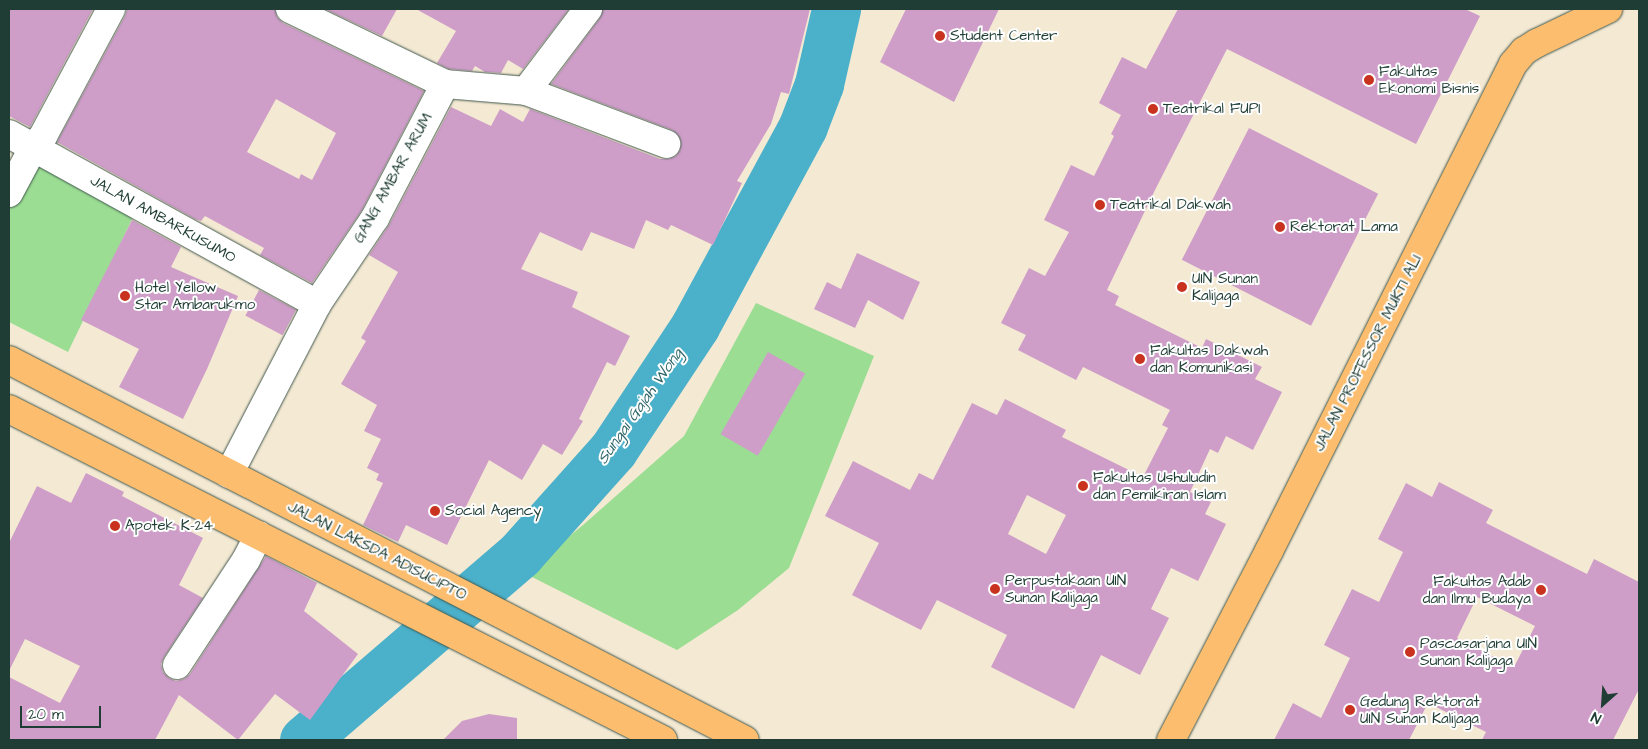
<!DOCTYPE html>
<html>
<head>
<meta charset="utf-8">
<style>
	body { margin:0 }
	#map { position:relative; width:1648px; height:749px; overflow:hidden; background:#f4e9d3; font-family:"Architects Daughter",sans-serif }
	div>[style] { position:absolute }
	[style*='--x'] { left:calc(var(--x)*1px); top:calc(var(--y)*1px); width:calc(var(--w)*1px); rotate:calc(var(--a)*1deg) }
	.green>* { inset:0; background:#9cdd94 }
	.river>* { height:49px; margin:-24.5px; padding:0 24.5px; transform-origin:24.5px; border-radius:24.5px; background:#4bb0ca }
	.building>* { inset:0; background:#ce9ec8; transform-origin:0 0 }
	.roads { filter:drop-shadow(0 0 1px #3f574c) drop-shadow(0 0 1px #3f574c) }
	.minor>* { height:28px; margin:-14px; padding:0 14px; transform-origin:14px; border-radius:14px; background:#fff }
	.major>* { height:28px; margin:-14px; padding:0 14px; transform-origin:14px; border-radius:14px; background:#fcbd6f }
	.dots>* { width:14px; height:14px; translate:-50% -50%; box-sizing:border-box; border:2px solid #fff; border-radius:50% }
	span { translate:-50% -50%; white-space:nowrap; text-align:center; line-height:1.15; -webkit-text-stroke:4px #fff; paint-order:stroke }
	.poi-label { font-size:15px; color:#1f3d34 }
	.left { translate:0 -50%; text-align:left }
	.right { translate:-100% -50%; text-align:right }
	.street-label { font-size:15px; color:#1f3d34 }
	.water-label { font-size:16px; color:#2e6568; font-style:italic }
	.frame { position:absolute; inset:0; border:10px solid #1f3d34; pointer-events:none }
	.north { position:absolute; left:1578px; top:679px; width:50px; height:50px; -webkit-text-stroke:4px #fff; paint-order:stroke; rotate:206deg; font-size:14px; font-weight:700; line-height:20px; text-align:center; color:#1f3d34 }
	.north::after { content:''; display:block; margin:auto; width:18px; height:22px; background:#1f3d34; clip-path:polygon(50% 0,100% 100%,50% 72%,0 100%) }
	.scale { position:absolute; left:20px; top:706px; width:81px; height:22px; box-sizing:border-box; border:2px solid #1f3d34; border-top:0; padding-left:6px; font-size:15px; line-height:18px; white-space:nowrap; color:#1f3d34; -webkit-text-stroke:4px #fff; paint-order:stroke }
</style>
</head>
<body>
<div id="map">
	<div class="green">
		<i style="clip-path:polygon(44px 164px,136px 211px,68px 352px,9px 322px,9px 209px,29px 170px)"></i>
		<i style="clip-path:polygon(756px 303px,874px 356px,789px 568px,738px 610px,677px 650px,524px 573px,583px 525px,684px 436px)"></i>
	</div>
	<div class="river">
		<i style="--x:304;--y:740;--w:285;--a:-40.7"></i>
		<i style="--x:520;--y:554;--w:140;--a:-48.2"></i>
		<i style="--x:613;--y:450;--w:149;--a:-56.5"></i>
		<i style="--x:695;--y:326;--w:227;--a:-61.6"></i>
		<i style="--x:803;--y:126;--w:45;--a:-69.1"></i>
		<i style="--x:819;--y:84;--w:77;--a:-77.2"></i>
	</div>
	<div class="building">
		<i style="clip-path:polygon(9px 9px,93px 9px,30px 127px,9px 116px)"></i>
		<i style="clip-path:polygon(evenodd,127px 9px,275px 9px,277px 17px,283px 23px,424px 91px,362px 210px,312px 283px,260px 255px,264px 248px,205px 216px,201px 221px,195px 219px,57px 142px,125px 16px,127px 9px,276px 99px,336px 133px,312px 180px,301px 174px,299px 179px,247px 152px,276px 99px)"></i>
		<i style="clip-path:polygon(325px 9px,397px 9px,382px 36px)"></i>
		<i style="clip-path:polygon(416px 9px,569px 9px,523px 69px,508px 60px,501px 73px,485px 72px,475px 66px,472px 71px,449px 69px,437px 63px,456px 31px)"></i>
		<i style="clip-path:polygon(603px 9px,810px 9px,789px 94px,781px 92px,771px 124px,737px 181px,742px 183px,713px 245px,671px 225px,668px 230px,646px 220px,634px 249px,591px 232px,582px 251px,540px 232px,521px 269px,578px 292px,572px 307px,630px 336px,615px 366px,607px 362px,579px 419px,583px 421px,562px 455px,543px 444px,522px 480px,489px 460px,447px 545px,406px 525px,398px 542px,363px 525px,383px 483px,376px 480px,379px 474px,367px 468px,381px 439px,364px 431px,377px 405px,341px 384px,366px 341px,361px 338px,398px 272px,369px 255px,389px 225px,451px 107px,491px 126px,500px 109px,523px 122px,530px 109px,660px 159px,669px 159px,676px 156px,680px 150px,681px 142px,678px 135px,672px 130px,551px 84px,600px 18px)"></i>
		<i style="clip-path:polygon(906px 9px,999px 9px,954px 102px,880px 62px)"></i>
		<i style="clip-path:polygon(evenodd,1178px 9px,1465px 9px,1480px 16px,1416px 144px,1227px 49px,1155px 190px,1107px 290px,1119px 296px,1115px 305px,1202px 348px,1206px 339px,1262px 367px,1255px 379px,1282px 392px,1253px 450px,1226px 436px,1218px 453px,1210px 449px,1190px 492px,1211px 502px,1205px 514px,1226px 524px,1198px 581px,1171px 568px,1151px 609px,1169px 618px,1140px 675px,1101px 655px,1074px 709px,991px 667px,1007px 635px,937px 600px,921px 630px,852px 595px,879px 543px,825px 516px,853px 461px,910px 490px,919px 473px,933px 480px,972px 403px,997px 415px,1005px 399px,1066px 430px,1062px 437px,1143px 477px,1168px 428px,1162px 425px,1170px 410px,1083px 367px,1076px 380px,1018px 350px,1026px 335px,1001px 323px,1029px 268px,1045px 276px,1069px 232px,1044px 220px,1071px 165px,1094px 176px,1114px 136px,1111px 134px,1121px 115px,1099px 103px,1122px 57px,1146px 69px,1178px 9px,1027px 495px,1066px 515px,1046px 554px,1008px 534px,1027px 495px)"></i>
		<i style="left:1249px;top:128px;width:145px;height:148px;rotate:27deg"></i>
		<i style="clip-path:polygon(132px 220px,181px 247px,171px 267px,238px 296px,207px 369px,183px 419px,119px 387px,139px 349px,81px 320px)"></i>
		<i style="clip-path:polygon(857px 253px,920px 282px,903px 320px,868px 300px,855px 328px,814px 309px,827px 282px,841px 289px)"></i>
		<i style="left:259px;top:290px;width:42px;height:29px;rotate:28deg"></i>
		<i style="left:768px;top:352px;width:43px;height:95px;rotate:30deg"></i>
		<i style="clip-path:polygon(86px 473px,124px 492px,122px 496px,203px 538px,179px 585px,203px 598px,164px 657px,161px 664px,163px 672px,169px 678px,176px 681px,184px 679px,190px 674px,266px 556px,317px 583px,304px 611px,358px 654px,310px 720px,275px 694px,238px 740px,179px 695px,155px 740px,9px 740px,9px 677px,60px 703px,80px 666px,25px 639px,9px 671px,9px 543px,37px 486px,71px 503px)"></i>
		<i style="clip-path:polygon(evenodd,1439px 482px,1493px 510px,1486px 523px,1587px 574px,1594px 559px,1639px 582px,1639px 689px,1613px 740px,1482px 740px,1486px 732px,1428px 703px,1409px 740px,1274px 740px,1293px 703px,1321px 718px,1350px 658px,1324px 645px,1352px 589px,1379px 602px,1403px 552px,1378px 539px,1406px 483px,1432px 497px,1439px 482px,1477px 597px,1535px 626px,1514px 667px,1457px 638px,1477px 597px)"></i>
		<i style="clip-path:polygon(489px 714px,517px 718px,517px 740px,443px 740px,462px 721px)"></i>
	</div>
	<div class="roads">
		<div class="minor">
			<i style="--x:290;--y:9;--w:172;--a:25.8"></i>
			<i style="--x:445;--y:84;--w:81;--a:4.9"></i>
			<i style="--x:526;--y:91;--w:150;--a:20.7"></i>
			<i style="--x:526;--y:91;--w:103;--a:-52.9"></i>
			<i style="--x:9;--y:134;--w:352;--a:28.9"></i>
			<i style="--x:9;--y:193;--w:51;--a:-61.9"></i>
			<i style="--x:33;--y:148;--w:16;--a:-50"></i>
			<i style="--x:43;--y:136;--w:144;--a:-61.8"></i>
			<i style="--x:229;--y:474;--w:191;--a:-62.6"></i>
			<i style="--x:317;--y:304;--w:104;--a:-56"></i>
			<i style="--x:375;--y:218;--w:151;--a:-62.4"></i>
			<i style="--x:177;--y:665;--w:126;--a:-56.7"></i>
			<i style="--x:246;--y:560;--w:28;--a:-63"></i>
		</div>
		<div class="major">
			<i style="--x:9;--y:360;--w:828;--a:27.31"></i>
			<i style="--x:9;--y:409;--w:733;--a:26.84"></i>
			<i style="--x:1171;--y:740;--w:213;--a:-62.6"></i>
			<i style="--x:1269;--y:551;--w:545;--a:-63.39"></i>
			<i style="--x:1513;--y:64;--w:17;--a:-50"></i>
			<i style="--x:1524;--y:51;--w:15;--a:-32"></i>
			<i style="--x:1537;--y:43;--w:79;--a:-25.6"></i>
		</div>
	</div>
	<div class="dots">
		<i style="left:940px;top:36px;background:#c8321e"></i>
		<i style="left:1369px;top:80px;background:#c8321e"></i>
		<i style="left:1153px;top:109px;background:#c8321e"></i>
		<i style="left:1100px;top:205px;background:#c8321e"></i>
		<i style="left:1280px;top:227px;background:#c8321e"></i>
		<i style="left:1182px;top:287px;background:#c8321e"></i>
		<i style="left:125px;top:296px;background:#c8321e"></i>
		<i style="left:1140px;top:359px;background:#c8321e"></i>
		<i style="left:1083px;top:486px;background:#c8321e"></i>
		<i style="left:435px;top:511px;background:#c8321e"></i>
		<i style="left:115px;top:526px;background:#c8321e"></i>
		<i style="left:995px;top:589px;background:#c8321e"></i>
		<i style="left:1541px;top:590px;background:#c8321e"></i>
		<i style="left:1410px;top:652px;background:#c8321e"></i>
		<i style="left:1350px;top:710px;background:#c8321e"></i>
	</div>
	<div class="poi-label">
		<span class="left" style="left:950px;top:36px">Student Center</span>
		<span class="left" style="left:1379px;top:80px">Fakultas<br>Ekonomi Bisnis</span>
		<span class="left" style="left:1163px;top:109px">Teatrikal FUPI</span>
		<span class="left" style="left:1110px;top:205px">Teatrikal Dakwah</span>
		<span class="left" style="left:1290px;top:227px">Rektorat Lama</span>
		<span class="left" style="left:1192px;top:287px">UIN Sunan<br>Kalijaga</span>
		<span class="left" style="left:135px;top:296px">Hotel Yellow<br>Star Ambarukmo</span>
		<span class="left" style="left:1150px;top:359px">Fakultas Dakwah<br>dan Komunikasi</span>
		<span class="left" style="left:1093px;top:486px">Fakultas Ushuludin<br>dan Pemikiran Islam</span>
		<span class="left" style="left:445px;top:511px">Social Agency</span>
		<span class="left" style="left:125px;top:526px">Apotek K-24</span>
		<span class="left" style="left:1005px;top:589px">Perpustakaan UIN<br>Sunan Kalijaga</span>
		<span class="right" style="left:1531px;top:590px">Fakultas Adab<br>dan Ilmu Budaya</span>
		<span class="left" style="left:1420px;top:652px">Pascasarjana UIN<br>Sunan Kalijaga</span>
		<span class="left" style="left:1360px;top:710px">Gedung Rektorat<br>UIN Sunan Kalijaga</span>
	</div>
	<div class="street-label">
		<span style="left:393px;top:178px;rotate:-61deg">GANG AMBAR ARUM</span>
		<span style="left:163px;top:219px;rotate:29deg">JALAN AMBARKUSUMO</span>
		<span style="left:1368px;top:353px;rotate:-63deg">JALAN PROFESSOR MUKTI ALI</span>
		<span style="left:377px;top:551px;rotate:27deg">JALAN LAKSDA ADISUCIPTO</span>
	</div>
	<div class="water-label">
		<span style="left:640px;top:406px;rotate:-55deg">Sungai Gajah Wong</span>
	</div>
	<div class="frame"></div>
	<div class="north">N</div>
	<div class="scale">20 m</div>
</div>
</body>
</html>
